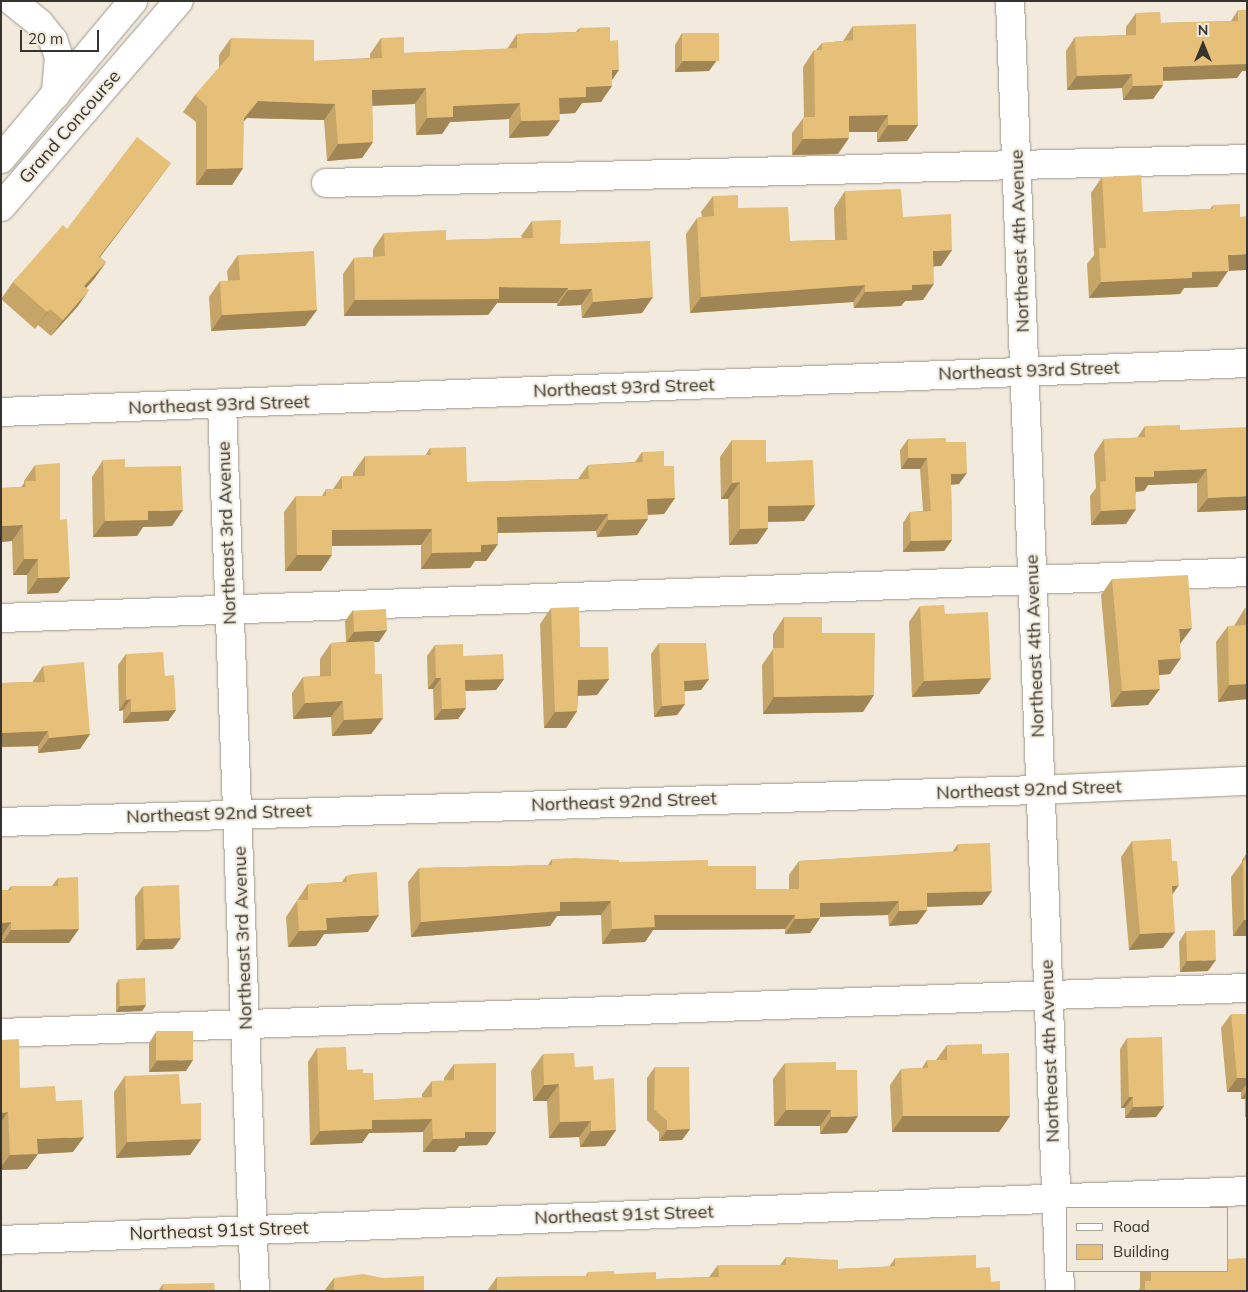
<!DOCTYPE html>
<html>
<head>
<meta charset="utf-8">
<style>
	body { margin:0 }
	#map { position:relative; width:1248px; height:1292px; overflow:hidden; background:#f1eadd; font-family:Mulish,sans-serif }
	div>[style] { position:absolute }
	[style*='--x'] { left:calc(var(--x)*1px); top:calc(var(--y)*1px); width:calc(var(--w)*1px); rotate:calc(var(--a)*1deg) }
	.roads { filter:drop-shadow(0 0 1px #9e978b) drop-shadow(0 0 1px #9e978b) }
	.minor>* { height:28px; margin:-14px; padding:0 14px; transform-origin:14px; border-radius:14px; background:#fff }
	.wall>* { inset:0; background:#c6a568 }
	.shaded-wall>* { inset:0; background:#a18655 }
	.building>* { inset:0; background:#e6c079; transform-origin:0 0 }
	span { translate:-50% -50%; white-space:nowrap; text-align:center; line-height:1.15; -webkit-text-stroke:4px #f1eadd; paint-order:stroke }
	.street-label { font-size:18px; color:#37342f }
	.frame { position:absolute; inset:0; border:2px solid #37342f; pointer-events:none }
	.legend { position:absolute; left:1066px; top:1207px; width:162px; height:65px; box-sizing:border-box; background:#f1eadd; border:1px solid #a7a197; margin:0; padding:6px 9px; list-style:none; font-size:15px; color:#37342f }
	.legend li { display:flex; align-items:center; gap:10px; height:25px }
	.legend b { width:25px; border:1px solid #a7a197 }
	.north { position:absolute; left:1178px; top:20px; width:50px; height:50px; -webkit-text-stroke:4px #f1eadd; paint-order:stroke; rotate:0deg; font-size:14px; font-weight:700; line-height:20px; text-align:center; color:#37342f }
	.north::after { content:''; display:block; margin:auto; width:18px; height:22px; background:#37342f; clip-path:polygon(50% 0,100% 100%,50% 72%,0 100%) }
	.scale { position:absolute; left:20px; top:30px; width:79px; height:22px; box-sizing:border-box; border:2px solid #37342f; border-top:0; padding-left:6px; font-size:15px; line-height:18px; white-space:nowrap; color:#37342f; -webkit-text-stroke:4px #f1eadd; paint-order:stroke }
</style>
</head>
<body>
<div id="map">
	<div class="roads">
		<div class="minor">
			<i style="--x:12;--y:1;--w:36;--a:39"></i>
			<i style="--x:40;--y:24;--w:21;--a:51"></i>
			<i style="--x:53;--y:40;--w:18;--a:71"></i>
			<i style="--x:59;--y:57;--w:38;--a:95"></i>
			<i style="--x:1010;--y:1;--w:1291;--a:87.78"></i>
			<i style="--x:1;--y:159;--w:206;--a:-50.1"></i>
			<i style="--x:326;--y:183;--w:921;--a:-1.49"></i>
			<i style="--x:1;--y:207;--w:272;--a:-49.2"></i>
			<i style="--x:222;--y:405;--w:887;--a:87.87"></i>
			<i style="--x:1;--y:412;--w:1247;--a:-2.25"></i>
			<i style="--x:1;--y:618;--w:1247;--a:-2.11"></i>
			<i style="--x:1;--y:822;--w:1038;--a:-1.77"></i>
			<i style="--x:1039;--y:790;--w:208;--a:-2.5"></i>
			<i style="--x:1;--y:1033;--w:1247;--a:-2.07"></i>
			<i style="--x:1;--y:1240;--w:1247;--a:-2.25"></i>
		</div>
	</div>
	<div class="wall">
		<i style="clip-path:polygon(1238px 10px,1242px 71px,1237px 78px,1163px 81px,1163px 85px,1153px 99px,1123px 100px,1122px 88px,1067px 90px,1066px 51px,1075px 37px,1126px 35px,1126px 27px,1136px 13px,1161px 23px,1231px 21px)"></i>
		<i style="clip-path:polygon(853px 26px,918px 125px,907px 141px,877px 142px,877px 132px,849px 132px,838px 154px,792px 155px,792px 133px,804px 117px,803px 67px,814px 50px,816px 50px,822px 43px,843px 41px)"></i>
		<i style="clip-path:polygon(579px 28px,612px 80px,601px 102px,582px 103px,575px 113px,559px 114px,548px 136px,509px 138px,509px 119px,450px 122px,442px 134px,416px 135px,415px 104px,372px 106px,373px 142px,362px 158px,327px 161px,324px 120px,247px 118px,243px 121px,243px 168px,232px 185px,196px 185px,196px 122px,183px 112px,195px 95px,219px 68px,219px 55px,231px 38px,314px 61px,370px 58px,370px 54px,381px 38px,404px 53px,507px 49px,517px 34px,576px 32px)"></i>
		<i style="clip-path:polygon(682px 33px,717px 60px,709px 71px,675px 72px,675px 45px)"></i>
		<i style="clip-path:polygon(171px 163px,159px 179px,100px 257px,106px 262px,94px 279px,86px 288px,78px 306px,51px 336px,38px 325px,35px 329px,1px 299px,13px 282px,67px 229px)"></i>
		<i style="clip-path:polygon(1102px 177px,1143px 212px,1210px 209px,1213px 205px,1228px 271px,1217px 287px,1184px 288px,1180px 294px,1089px 298px,1087px 264px,1094px 255px,1091px 193px)"></i>
		<i style="clip-path:polygon(845px 191px,903px 217px,952px 250px,941px 266px,934px 266px,923px 300px,905px 301px,901px 306px,854px 308px,853px 302px,690px 313px,686px 234px,697px 218px,702px 217px,701px 212px,713px 196px,738px 208px,790px 241px,835px 240px,834px 208px)"></i>
		<i style="clip-path:polygon(532px 221px,642px 313px,582px 318px,581px 305px,557px 306px,557px 303px,497px 303px,488px 315px,344px 316px,343px 274px,354px 258px,373px 257px,373px 249px,384px 233px,446px 240px,522px 238px,521px 236px)"></i>
		<i style="clip-path:polygon(238px 255px,317px 310px,305px 326px,211px 331px,209px 297px,220px 281px,228px 281px,227px 271px)"></i>
		<i style="clip-path:polygon(1145px 426px,1180px 430px,1247px 510px,1197px 512px,1197px 483px,1148px 485px,1144px 491px,1136px 492px,1126px 524px,1091px 525px,1090px 496px,1096px 488px,1094px 454px,1104px 439px,1137px 438px)"></i>
		<i style="clip-path:polygon(908px 439px,946px 442px,959px 484px,951px 485px,952px 540px,944px 551px,903px 552px,903px 523px,910px 512px,923px 511px,920px 469px,901px 469px,900px 450px)"></i>
		<i style="clip-path:polygon(732px 440px,766px 462px,815px 505px,804px 521px,768px 522px,768px 528px,757px 544px,729px 545px,728px 499px,721px 499px,720px 457px)"></i>
		<i style="clip-path:polygon(430px 448px,467px 482px,578px 479px,588px 465px,635px 462px,642px 452px,664px 466px,675px 498px,664px 514px,648px 515px,637px 535px,597px 537px,596px 531px,498px 533px,498px 544px,486px 561px,475px 561px,470px 568px,421px 569px,421px 545px,332px 546px,321px 571px,285px 571px,284px 512px,296px 496px,322px 496px,326px 489px,333px 489px,342px 476px,353px 476px,353px 473px,365px 456px,425px 456px)"></i>
		<i style="clip-path:polygon(103px 460px,125px 467px,172px 526px,143px 527px,137px 536px,93px 537px,92px 477px)"></i>
		<i style="clip-path:polygon(35px 465px,60px 520px,70px 577px,58px 593px,27px 594px,27px 575px,13px 575px,12px 541px,1px 542px,1px 488px,21px 487px,24px 483px,24px 481px)"></i>
		<i style="clip-path:polygon(1112px 579px,1180px 644px,1170px 674px,1159px 675px,1148px 705px,1111px 707px,1101px 595px)"></i>
		<i style="clip-path:polygon(920px 606px,945px 614px,991px 678px,979px 694px,912px 697px,909px 622px)"></i>
		<i style="clip-path:polygon(551px 608px,580px 647px,609px 679px,597px 695px,578px 696px,577px 711px,566px 728px,544px 728px,540px 624px)"></i>
		<i style="clip-path:polygon(1245px 608px,1247px 608px,1247px 699px,1218px 702px,1216px 642px,1228px 626px,1234px 626px)"></i>
		<i style="clip-path:polygon(353px 610px,379px 642px,374px 642px,375px 674px,383px 718px,371px 734px,332px 736px,331px 717px,293px 719px,292px 693px,303px 677px,320px 676px,320px 659px,331px 643px,346px 642px,345px 621px)"></i>
		<i style="clip-path:polygon(784px 617px,822px 633px,863px 712px,763px 714px,762px 665px,773px 649px,773px 634px)"></i>
		<i style="clip-path:polygon(659px 643px,709px 679px,701px 690px,684px 691px,685px 704px,677px 715px,654px 717px,651px 654px)"></i>
		<i style="clip-path:polygon(435px 645px,463px 656px,504px 679px,496px 690px,465px 691px,466px 708px,458px 719px,434px 720px,433px 689px,428px 689px,427px 656px)"></i>
		<i style="clip-path:polygon(126px 654px,165px 676px,176px 710px,168px 721px,123px 723px,123px 710px,119px 711px,118px 665px)"></i>
		<i style="clip-path:polygon(43px 666px,90px 734px,80px 749px,38px 753px,38px 746px,1px 747px,1px 683px,33px 682px,33px 681px)"></i>
		<i style="clip-path:polygon(1132px 841px,1172px 894px,1163px 948px,1129px 950px,1121px 857px)"></i>
		<i style="clip-path:polygon(958px 844px,982px 905px,927px 907px,927px 910px,917px 924px,889px 926px,888px 915px,820px 917px,820px 918px,810px 933px,785px 934px,785px 929px,653px 930px,645px 942px,602px 944px,601px 915px,557px 916px,550px 926px,411px 937px,408px 882px,419px 868px,548px 865px,552px 859px,708px 866px,756px 889px,789px 889px,789px 875px,799px 861px,952px 852px)"></i>
		<i style="clip-path:polygon(1247px 853px,1247px 936px,1233px 936px,1231px 877px,1242px 862px,1242px 860px)"></i>
		<i style="clip-path:polygon(346px 876px,368px 932px,324px 934px,316px 946px,288px 947px,286px 917px,308px 884px,342px 882px)"></i>
		<i style="clip-path:polygon(58px 878px,69px 943px,2px 943px,1px 890px,8px 890px,11px 886px,52px 886px)"></i>
		<i style="clip-path:polygon(143px 886px,173px 949px,136px 950px,135px 897px)"></i>
		<i style="clip-path:polygon(1186px 931px,1208px 971px,1180px 972px,1179px 942px)"></i>
		<i style="clip-path:polygon(119px 979px,146px 1005px,142px 1011px,116px 1012px,116px 984px)"></i>
		<i style="clip-path:polygon(1231px 1014px,1247px 1014px,1247px 1117px,1245px 1117px,1245px 1099px,1241px 1099px,1241px 1092px,1227px 1092px,1221px 1028px)"></i>
		<i style="clip-path:polygon(156px 1032px,186px 1071px,149px 1072px,149px 1043px)"></i>
		<i style="clip-path:polygon(1127px 1038px,1164px 1106px,1156px 1117px,1125px 1118px,1125px 1108px,1121px 1108px,1120px 1049px)"></i>
		<i style="clip-path:polygon(1px 1040px,20px 1088px,56px 1101px,73px 1152px,38px 1154px,27px 1169px,1px 1170px)"></i>
		<i style="clip-path:polygon(947px 1045px,982px 1054px,1010px 1116px,999px 1132px,892px 1132px,890px 1085px,901px 1069px,922px 1068px,927px 1060px,936px 1060px)"></i>
		<i style="clip-path:polygon(317px 1048px,347px 1070px,363px 1073px,374px 1100px,422px 1098px,422px 1094px,432px 1081px,444px 1081px,444px 1078px,454px 1064px,487px 1145px,459px 1146px,455px 1152px,423px 1152px,423px 1132px,369px 1133px,362px 1143px,310px 1145px,308px 1062px)"></i>
		<i style="clip-path:polygon(543px 1054px,575px 1067px,594px 1080px,616px 1130px,605px 1146px,580px 1147px,579px 1137px,549px 1138px,547px 1101px,533px 1101px,531px 1071px)"></i>
		<i style="clip-path:polygon(785px 1063px,836px 1070px,847px 1133px,820px 1134px,820px 1126px,774px 1126px,773px 1079px)"></i>
		<i style="clip-path:polygon(655px 1067px,690px 1129px,682px 1140px,659px 1141px,659px 1132px,647px 1120px,647px 1078px)"></i>
		<i style="clip-path:polygon(125px 1076px,181px 1104px,201px 1139px,190px 1155px,116px 1158px,114px 1092px)"></i>
		<i style="clip-path:polygon(786px 1257px,838px 1269px,889px 1267px,895px 1258px,976px 1268px,1000px 1291px,487px 1291px,497px 1277px,586px 1276px,588px 1272px,614px 1274px,656px 1279px,709px 1277px,718px 1265px,780px 1265px)"></i>
		<i style="clip-path:polygon(1140px 1271px,1227px 1271px,1247px 1291px,1138px 1291px,1140px 1288px)"></i>
		<i style="clip-path:polygon(334px 1278px,424px 1291px,324px 1291px)"></i>
		<i style="clip-path:polygon(163px 1284px,215px 1291px,158px 1291px)"></i>
	</div>
	<div class="shaded-wall">
		<i style="clip-path:polygon(1247px 57px,1247px 71px,1242px 71px,1237px 78px,1153px 81px,1163px 67px)"></i>
		<i style="clip-path:polygon(717px 60px,709px 71px,675px 72px,683px 61px)"></i>
		<i style="clip-path:polygon(612px 70px,619px 70px,608px 86px,612px 86px,601px 102px,582px 103px,575px 113px,547px 115px,559px 98px)"></i>
		<i style="clip-path:polygon(1132px 74px,1122px 88px,1067px 90px,1077px 76px)"></i>
		<i style="clip-path:polygon(1163px 85px,1153px 99px,1123px 100px,1133px 86px)"></i>
		<i style="clip-path:polygon(426px 88px,415px 104px,360px 106px,372px 90px)"></i>
		<i style="clip-path:polygon(258px 101px,335px 104px,324px 120px,247px 118px,232px 134px,244px 118px)"></i>
		<i style="clip-path:polygon(520px 103px,509px 119px,450px 122px,442px 134px,416px 135px,427px 118px,453px 106px)"></i>
		<i style="clip-path:polygon(888px 115px,877px 132px,837px 132px,849px 116px)"></i>
		<i style="clip-path:polygon(560px 120px,548px 136px,509px 138px,521px 121px)"></i>
		<i style="clip-path:polygon(888px 125px,918px 125px,907px 141px,877px 142px)"></i>
		<i style="clip-path:polygon(849px 138px,838px 154px,792px 155px,803px 139px)"></i>
		<i style="clip-path:polygon(373px 142px,362px 158px,327px 161px,338px 144px)"></i>
		<i style="clip-path:polygon(171px 163px,159px 179px,88px 273px,99px 257px)"></i>
		<i style="clip-path:polygon(243px 168px,232px 185px,196px 185px,207px 169px)"></i>
		<i style="clip-path:polygon(952px 250px,941px 266px,922px 267px,933px 251px)"></i>
		<i style="clip-path:polygon(1247px 254px,1247px 270px,1228px 271px,1217px 287px,1184px 288px,1180px 294px,1089px 298px,1101px 282px,1192px 272px,1228px 255px)"></i>
		<i style="clip-path:polygon(106px 262px,94px 279px,73px 303px,84px 286px)"></i>
		<i style="clip-path:polygon(934px 284px,923px 300px,905px 301px,901px 306px,854px 308px,865px 292px,912px 285px)"></i>
		<i style="clip-path:polygon(865px 285px,853px 302px,690px 313px,701px 297px)"></i>
		<i style="clip-path:polygon(499px 287px,568px 288px,557px 303px,497px 303px,488px 315px,344px 316px,355px 300px)"></i>
		<i style="clip-path:polygon(592px 289px,581px 305px,557px 306px,568px 290px)"></i>
		<i style="clip-path:polygon(89px 290px,78px 306px,51px 336px,63px 320px)"></i>
		<i style="clip-path:polygon(653px 297px,642px 313px,582px 318px,593px 302px)"></i>
		<i style="clip-path:polygon(50px 309px,35px 329px,47px 312px)"></i>
		<i style="clip-path:polygon(317px 310px,305px 326px,211px 331px,222px 315px)"></i>
		<i style="clip-path:polygon(908px 458px,927px 458px,920px 469px,901px 469px)"></i>
		<i style="clip-path:polygon(1207px 469px,1197px 483px,1148px 485px,1144px 491px,1125px 492px,1135px 477px,1154px 471px)"></i>
		<i style="clip-path:polygon(967px 473px,959px 484px,943px 485px,951px 474px)"></i>
		<i style="clip-path:polygon(740px 482px,728px 499px,721px 499px,732px 483px)"></i>
		<i style="clip-path:polygon(1247px 496px,1247px 510px,1197px 512px,1208px 498px)"></i>
		<i style="clip-path:polygon(675px 498px,664px 514px,636px 515px,647px 499px)"></i>
		<i style="clip-path:polygon(815px 505px,804px 521px,756px 522px,768px 506px)"></i>
		<i style="clip-path:polygon(1136px 509px,1126px 524px,1091px 525px,1101px 511px)"></i>
		<i style="clip-path:polygon(183px 510px,172px 526px,143px 527px,137px 536px,93px 537px,105px 521px,148px 511px)"></i>
		<i style="clip-path:polygon(608px 514px,596px 531px,486px 533px,497px 517px)"></i>
		<i style="clip-path:polygon(648px 519px,637px 535px,597px 537px,608px 520px)"></i>
		<i style="clip-path:polygon(23px 525px,12px 541px,1px 542px,1px 526px)"></i>
		<i style="clip-path:polygon(768px 528px,757px 544px,729px 545px,740px 529px)"></i>
		<i style="clip-path:polygon(432px 529px,421px 545px,321px 546px,332px 530px)"></i>
		<i style="clip-path:polygon(952px 540px,944px 551px,903px 552px,911px 541px)"></i>
		<i style="clip-path:polygon(498px 544px,486px 561px,475px 561px,470px 568px,421px 569px,432px 553px,481px 545px)"></i>
		<i style="clip-path:polygon(297px 555px,332px 555px,321px 571px,285px 571px)"></i>
		<i style="clip-path:polygon(24px 559px,38px 559px,27px 575px,13px 575px)"></i>
		<i style="clip-path:polygon(70px 577px,58px 593px,27px 594px,38px 578px)"></i>
		<i style="clip-path:polygon(1192px 628px,1180px 644px,1179px 629px)"></i>
		<i style="clip-path:polygon(387px 630px,379px 642px,346px 643px,354px 632px)"></i>
		<i style="clip-path:polygon(1181px 658px,1170px 674px,1147px 676px,1158px 660px)"></i>
		<i style="clip-path:polygon(436px 678px,441px 678px,433px 689px,428px 689px)"></i>
		<i style="clip-path:polygon(991px 678px,979px 694px,912px 697px,924px 681px)"></i>
		<i style="clip-path:polygon(504px 679px,496px 690px,457px 691px,465px 680px)"></i>
		<i style="clip-path:polygon(609px 679px,597px 695px,567px 696px,578px 680px)"></i>
		<i style="clip-path:polygon(709px 679px,701px 690px,676px 692px,684px 681px)"></i>
		<i style="clip-path:polygon(1247px 684px,1247px 699px,1218px 702px,1229px 685px)"></i>
		<i style="clip-path:polygon(1160px 689px,1148px 705px,1111px 707px,1122px 691px)"></i>
		<i style="clip-path:polygon(874px 695px,863px 712px,763px 714px,774px 697px)"></i>
		<i style="clip-path:polygon(131px 699px,123px 710px,119px 711px,126px 700px)"></i>
		<i style="clip-path:polygon(343px 701px,331px 717px,293px 719px,305px 703px)"></i>
		<i style="clip-path:polygon(685px 704px,677px 715px,654px 717px,662px 706px)"></i>
		<i style="clip-path:polygon(466px 708px,458px 719px,434px 720px,442px 709px)"></i>
		<i style="clip-path:polygon(176px 710px,168px 721px,123px 723px,131px 712px)"></i>
		<i style="clip-path:polygon(577px 711px,566px 728px,544px 728px,555px 712px)"></i>
		<i style="clip-path:polygon(383px 718px,371px 734px,332px 736px,344px 720px)"></i>
		<i style="clip-path:polygon(48px 731px,38px 746px,1px 747px,1px 733px)"></i>
		<i style="clip-path:polygon(90px 734px,80px 749px,38px 753px,49px 738px)"></i>
		<i style="clip-path:polygon(1179px 885px,1167px 902px,1172px 886px)"></i>
		<i style="clip-path:polygon(992px 891px,982px 905px,916px 907px,927px 893px)"></i>
		<i style="clip-path:polygon(611px 901px,601px 915px,557px 916px,550px 926px,411px 937px,421px 922px,560px 902px)"></i>
		<i style="clip-path:polygon(899px 901px,888px 915px,810px 917px,820px 903px)"></i>
		<i style="clip-path:polygon(927px 910px,917px 924px,889px 926px,899px 911px)"></i>
		<i style="clip-path:polygon(379px 915px,368px 932px,324px 934px,316px 946px,288px 947px,299px 931px,326px 918px)"></i>
		<i style="clip-path:polygon(654px 915px,795px 915px,785px 929px,653px 930px,645px 942px,602px 944px,612px 929px)"></i>
		<i style="clip-path:polygon(820px 918px,810px 933px,785px 934px,795px 919px)"></i>
		<i style="clip-path:polygon(1244px 920px,1247px 920px,1247px 936px,1233px 936px)"></i>
		<i style="clip-path:polygon(11px 922px,2px 936px,1px 936px,1px 923px)"></i>
		<i style="clip-path:polygon(79px 929px,69px 943px,2px 943px,11px 930px)"></i>
		<i style="clip-path:polygon(1175px 932px,1163px 948px,1129px 950px,1140px 934px)"></i>
		<i style="clip-path:polygon(181px 938px,173px 949px,136px 950px,144px 939px)"></i>
		<i style="clip-path:polygon(1216px 960px,1208px 971px,1180px 972px,1187px 961px)"></i>
		<i style="clip-path:polygon(146px 1005px,142px 1011px,116px 1012px,120px 1006px)"></i>
		<i style="clip-path:polygon(193px 1060px,186px 1071px,149px 1072px,157px 1061px)"></i>
		<i style="clip-path:polygon(1237px 1078px,1247px 1078px,1247px 1083px,1241px 1092px,1227px 1092px)"></i>
		<i style="clip-path:polygon(559px 1084px,547px 1101px,533px 1101px,544px 1085px)"></i>
		<i style="clip-path:polygon(1247px 1091px,1247px 1097px,1245px 1099px,1241px 1099px)"></i>
		<i style="clip-path:polygon(1129px 1097px,1133px 1097px,1125px 1108px,1121px 1108px)"></i>
		<i style="clip-path:polygon(1164px 1106px,1156px 1117px,1125px 1118px,1133px 1107px)"></i>
		<i style="clip-path:polygon(786px 1110px,831px 1110px,820px 1126px,774px 1126px)"></i>
		<i style="clip-path:polygon(8px 1112px,1px 1122px,1px 1113px)"></i>
		<i style="clip-path:polygon(858px 1116px,847px 1133px,820px 1134px,831px 1117px)"></i>
		<i style="clip-path:polygon(903px 1116px,1010px 1116px,999px 1132px,892px 1132px)"></i>
		<i style="clip-path:polygon(432px 1119px,423px 1132px,369px 1133px,362px 1143px,310px 1145px,320px 1131px,372px 1120px)"></i>
		<i style="clip-path:polygon(591px 1121px,579px 1137px,549px 1138px,560px 1122px)"></i>
		<i style="clip-path:polygon(690px 1129px,682px 1140px,659px 1141px,667px 1130px)"></i>
		<i style="clip-path:polygon(616px 1130px,605px 1146px,580px 1147px,591px 1131px)"></i>
		<i style="clip-path:polygon(465px 1132px,496px 1132px,487px 1145px,459px 1146px,455px 1152px,423px 1152px,433px 1139px)"></i>
		<i style="clip-path:polygon(84px 1137px,73px 1152px,38px 1154px,27px 1169px,1px 1170px,1px 1167px,10px 1155px,37px 1139px)"></i>
		<i style="clip-path:polygon(201px 1139px,190px 1155px,116px 1158px,127px 1142px)"></i>
	</div>
	<div class="building">
		<i style="clip-path:polygon(1238px 10px,1247px 10px,1247px 64px,1163px 67px,1163px 85px,1133px 86px,1132px 74px,1077px 76px,1075px 37px,1136px 35px,1136px 13px,1160px 12px,1161px 23px,1239px 21px)"></i>
		<i style="clip-path:polygon(916px 24px,918px 125px,888px 125px,888px 115px,849px 116px,849px 138px,803px 139px,803px 117px,815px 117px,814px 50px,822px 50px,822px 43px,853px 40px,853px 26px)"></i>
		<i style="clip-path:polygon(610px 27px,610px 41px,618px 40px,619px 70px,612px 70px,612px 86px,586px 87px,586px 97px,559px 98px,560px 120px,521px 121px,520px 103px,453px 106px,453px 117px,427px 118px,426px 88px,372px 90px,373px 142px,338px 144px,335px 104px,258px 101px,244px 118px,243px 168px,207px 169px,207px 106px,195px 95px,230px 55px,231px 38px,314px 40px,314px 61px,382px 58px,381px 38px,404px 37px,404px 53px,517px 48px,517px 34px,579px 32px,579px 28px)"></i>
		<i style="left:682px;top:33px;width:37px;height:28px"></i>
		<i style="clip-path:polygon(137px 137px,171px 163px,99px 257px,106px 262px,84px 286px,89px 290px,63px 320px,50px 309px,47px 312px,13px 282px,63px 225px,67px 229px)"></i>
		<i style="clip-path:polygon(1141px 175px,1143px 212px,1213px 209px,1213px 205px,1240px 204px,1240px 217px,1247px 216px,1247px 254px,1228px 255px,1229px 271px,1192px 272px,1192px 278px,1101px 282px,1099px 248px,1106px 248px,1102px 177px)"></i>
		<i style="clip-path:polygon(901px 189px,903px 217px,951px 214px,952px 250px,933px 251px,934px 284px,912px 285px,912px 290px,865px 292px,865px 285px,701px 297px,697px 218px,714px 216px,713px 196px,738px 195px,738px 208px,788px 207px,790px 241px,847px 240px,845px 191px)"></i>
		<i style="clip-path:polygon(561px 220px,560px 244px,650px 241px,653px 297px,593px 302px,592px 289px,568px 290px,568px 288px,499px 287px,499px 299px,355px 300px,354px 258px,385px 256px,384px 233px,446px 230px,446px 240px,533px 238px,532px 221px)"></i>
		<i style="clip-path:polygon(314px 251px,317px 310px,222px 315px,220px 281px,240px 280px,238px 255px)"></i>
		<i style="clip-path:polygon(1180px 425px,1180px 430px,1247px 427px,1247px 496px,1208px 498px,1207px 469px,1154px 471px,1154px 477px,1135px 477px,1136px 509px,1101px 511px,1100px 482px,1106px 481px,1104px 439px,1145px 437px,1145px 426px)"></i>
		<i style="clip-path:polygon(946px 438px,946px 442px,966px 442px,967px 473px,951px 474px,952px 540px,911px 541px,910px 512px,931px 511px,927px 458px,908px 458px,908px 439px)"></i>
		<i style="clip-path:polygon(732px 440px,766px 440px,766px 462px,813px 460px,815px 505px,768px 506px,768px 528px,740px 529px,740px 482px,732px 483px)"></i>
		<i style="clip-path:polygon(466px 447px,467px 482px,589px 479px,588px 465px,643px 462px,642px 452px,664px 451px,664px 466px,674px 466px,675px 498px,647px 499px,648px 519px,608px 520px,608px 514px,497px 517px,498px 544px,481px 545px,481px 552px,432px 553px,432px 529px,332px 530px,332px 555px,297px 555px,296px 496px,326px 496px,326px 489px,342px 489px,342px 476px,365px 476px,365px 456px,431px 455px,430px 448px)"></i>
		<i style="clip-path:polygon(125px 459px,125px 467px,181px 466px,183px 510px,148px 511px,148px 520px,105px 521px,103px 460px)"></i>
		<i style="clip-path:polygon(60px 463px,60px 520px,67px 519px,70px 577px,38px 578px,38px 559px,24px 559px,23px 525px,1px 526px,1px 488px,26px 487px,25px 481px,36px 481px,35px 465px)"></i>
		<i style="clip-path:polygon(1188px 575px,1192px 628px,1179px 629px,1181px 658px,1158px 660px,1160px 689px,1122px 691px,1112px 579px)"></i>
		<i style="clip-path:polygon(944px 605px,945px 614px,988px 612px,991px 678px,924px 681px,920px 606px)"></i>
		<i style="clip-path:polygon(579px 607px,580px 647px,608px 647px,609px 679px,578px 680px,577px 711px,555px 712px,551px 608px)"></i>
		<i style="clip-path:polygon(1245px 608px,1247px 608px,1247px 684px,1229px 685px,1228px 626px,1246px 625px)"></i>
		<i style="left:386px;top:609px;width:21px;height:33px;rotate:87deg"></i>
		<i style="clip-path:polygon(784px 617px,822px 617px,822px 633px,875px 633px,874px 695px,774px 697px,773px 648px,784px 648px)"></i>
		<i style="clip-path:polygon(374px 641px,375px 674px,382px 674px,383px 718px,344px 720px,343px 701px,305px 703px,303px 677px,331px 676px,331px 643px)"></i>
		<i style="clip-path:polygon(659px 643px,706px 643px,709px 679px,684px 681px,685px 704px,662px 706px)"></i>
		<i style="clip-path:polygon(463px 644px,463px 656px,503px 654px,504px 679px,465px 680px,466px 708px,442px 709px,441px 678px,436px 678px,435px 645px)"></i>
		<i style="clip-path:polygon(163px 652px,165px 676px,174px 675px,176px 710px,131px 712px,131px 699px,126px 700px,126px 654px)"></i>
		<i style="clip-path:polygon(84px 662px,90px 734px,49px 738px,48px 731px,1px 733px,1px 683px,45px 682px,43px 666px)"></i>
		<i style="clip-path:polygon(1171px 839px,1172px 861px,1177px 861px,1179px 885px,1172px 886px,1175px 932px,1140px 934px,1132px 841px)"></i>
		<i style="clip-path:polygon(990px 843px,992px 891px,927px 893px,927px 910px,899px 911px,899px 901px,820px 903px,820px 918px,795px 919px,795px 915px,654px 915px,655px 927px,612px 929px,611px 901px,560px 902px,560px 911px,421px 922px,419px 868px,552px 865px,552px 859px,576px 858px,619px 860px,619px 862px,708px 860px,708px 866px,756px 866px,756px 889px,799px 889px,799px 861px,958px 851px,958px 844px)"></i>
		<i style="clip-path:polygon(1247px 860px,1247px 920px,1244px 920px,1243px 861px)"></i>
		<i style="clip-path:polygon(377px 872px,379px 915px,326px 918px,327px 930px,299px 931px,297px 900px,308px 900px,308px 884px,347px 882px,346px 876px,353px 874px)"></i>
		<i style="clip-path:polygon(78px 877px,79px 929px,11px 930px,11px 922px,1px 923px,1px 890px,11px 890px,11px 886px,58px 886px,58px 878px)"></i>
		<i style="left:179px;top:885px;width:53px;height:36px;rotate:88deg"></i>
		<i style="left:1215px;top:930px;width:30px;height:29px;rotate:88deg"></i>
		<i style="left:145px;top:978px;width:27px;height:26px;rotate:88deg"></i>
		<i style="clip-path:polygon(1231px 1014px,1247px 1014px,1247px 1078px,1237px 1078px)"></i>
		<i style="left:193px;top:1031px;width:29px;height:37px;rotate:90deg"></i>
		<i style="clip-path:polygon(1162px 1037px,1164px 1106px,1133px 1107px,1133px 1097px,1129px 1097px,1127px 1038px)"></i>
		<i style="clip-path:polygon(19px 1039px,20px 1088px,55px 1086px,56px 1101px,82px 1100px,84px 1137px,37px 1139px,38px 1154px,10px 1155px,8px 1112px,1px 1113px,1px 1040px)"></i>
		<i style="clip-path:polygon(982px 1044px,982px 1054px,1009px 1053px,1010px 1116px,903px 1116px,901px 1069px,928px 1068px,927px 1060px,947px 1060px,947px 1045px)"></i>
		<i style="clip-path:polygon(346px 1047px,347px 1070px,363px 1069px,363px 1073px,373px 1073px,374px 1100px,432px 1097px,432px 1081px,454px 1080px,454px 1064px,496px 1063px,496px 1132px,465px 1132px,465px 1138px,433px 1139px,432px 1119px,372px 1120px,372px 1129px,320px 1131px,317px 1048px)"></i>
		<i style="clip-path:polygon(574px 1053px,575px 1067px,593px 1066px,594px 1080px,614px 1078px,616px 1130px,591px 1131px,591px 1121px,560px 1122px,559px 1084px,544px 1085px,543px 1054px)"></i>
		<i style="clip-path:polygon(836px 1062px,836px 1070px,857px 1070px,858px 1116px,831px 1117px,831px 1110px,786px 1110px,785px 1063px)"></i>
		<i style="clip-path:polygon(655px 1067px,689px 1067px,690px 1129px,667px 1130px,667px 1121px,654px 1109px)"></i>
		<i style="clip-path:polygon(179px 1074px,181px 1104px,201px 1103px,201px 1139px,127px 1142px,125px 1076px)"></i>
		<i style="clip-path:polygon(976px 1255px,976px 1268px,990px 1267px,991px 1282px,1000px 1281px,1000px 1291px,497px 1291px,497px 1277px,588px 1276px,588px 1272px,614px 1271px,614px 1274px,656px 1272px,656px 1279px,719px 1277px,718px 1265px,786px 1265px,786px 1257px,838px 1260px,838px 1269px,895px 1266px,895px 1258px)"></i>
		<i style="clip-path:polygon(1247px 1258px,1247px 1291px,1145px 1291px,1145px 1281px,1151px 1281px,1151px 1271px,1227px 1271px,1227px 1259px)"></i>
		<i style="clip-path:polygon(363px 1274px,383px 1278px,424px 1276px,424px 1291px,334px 1291px,334px 1278px)"></i>
		<i style="clip-path:polygon(214px 1283px,215px 1291px,163px 1291px,163px 1284px)"></i>
	</div>
	<div class="street-label">
		<span style="left:70px;top:127px;rotate:-49deg">Grand Concourse</span>
		<span style="left:1020px;top:241px;rotate:-92deg">Northeast 4th Avenue</span>
		<span style="left:1029px;top:371px;rotate:-2deg">Northeast 93rd Street</span>
		<span style="left:624px;top:388px;rotate:-2deg">Northeast 93rd Street</span>
		<span style="left:219px;top:405px;rotate:-2deg">Northeast 93rd Street</span>
		<span style="left:227px;top:533px;rotate:-92deg">Northeast 3rd Avenue</span>
		<span style="left:1035px;top:646px;rotate:-92deg">Northeast 4th Avenue</span>
		<span style="left:1029px;top:790px;rotate:-2deg">Northeast 92nd Street</span>
		<span style="left:624px;top:802px;rotate:-2deg">Northeast 92nd Street</span>
		<span style="left:219px;top:814px;rotate:-2deg">Northeast 92nd Street</span>
		<span style="left:243px;top:938px;rotate:-92deg">Northeast 3rd Avenue</span>
		<span style="left:1050px;top:1051px;rotate:-92deg">Northeast 4th Avenue</span>
		<span style="left:624px;top:1215px;rotate:-2deg">Northeast 91st Street</span>
		<span style="left:219px;top:1231px;rotate:-2deg">Northeast 91st Street</span>
	</div>
	<div class="frame"></div>
	<ul class="legend">
	<li><b style="height:6px;background:#fff"></b>Road</li>
	<li><b style="height:14px;background:#e6c079"></b>Building</li>
	</ul>
	<div class="north">N</div>
	<div class="scale">20 m</div>
</div>
</body>
</html>
